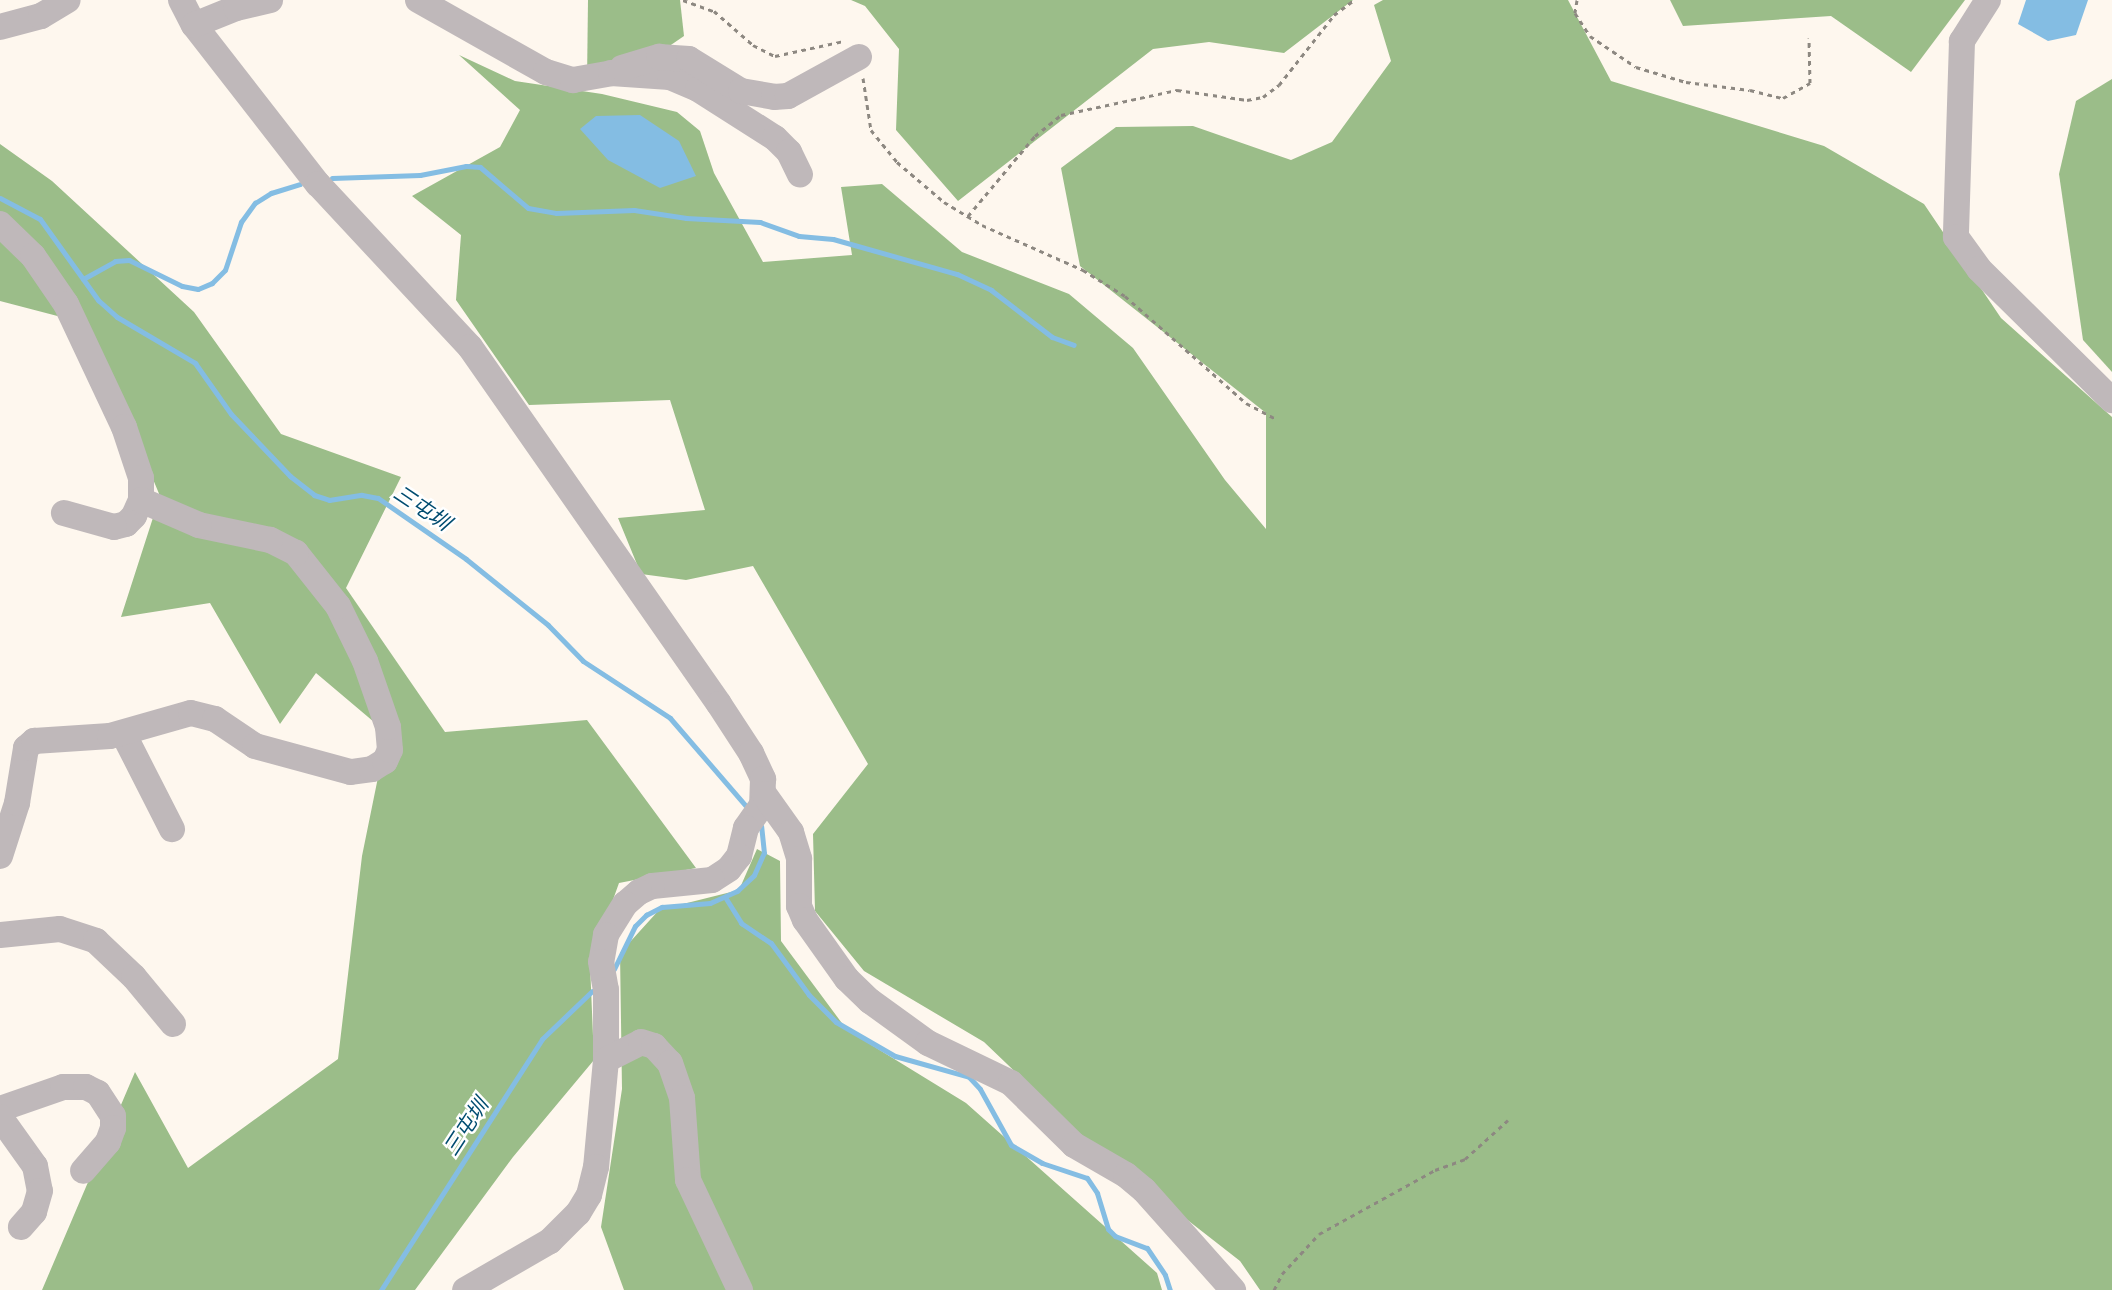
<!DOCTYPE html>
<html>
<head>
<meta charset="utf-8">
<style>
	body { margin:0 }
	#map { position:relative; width:2112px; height:1290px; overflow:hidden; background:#fef7ee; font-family:"Work Sans","Noto Sans TC",sans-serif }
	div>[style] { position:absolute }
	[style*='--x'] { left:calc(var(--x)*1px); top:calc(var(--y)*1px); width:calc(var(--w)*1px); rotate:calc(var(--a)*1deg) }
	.forest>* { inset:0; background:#9bbd89 }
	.water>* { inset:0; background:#84bde3 }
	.stream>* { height:5px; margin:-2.5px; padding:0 2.5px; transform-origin:2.5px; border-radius:2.5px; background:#84bde3 }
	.path>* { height:3px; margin-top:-1.5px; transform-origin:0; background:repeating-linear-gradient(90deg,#8d8881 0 4.5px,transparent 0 9px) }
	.minor>* { height:26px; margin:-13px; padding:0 13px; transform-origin:13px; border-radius:13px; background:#bfb8ba }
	span { translate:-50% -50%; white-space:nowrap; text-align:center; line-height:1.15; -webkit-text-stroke:5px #fff; paint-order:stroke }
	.water-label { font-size:21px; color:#004c70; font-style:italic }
</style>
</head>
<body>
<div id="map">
	<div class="forest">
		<i style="clip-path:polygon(588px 0,680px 0,684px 36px,630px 73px,587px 81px)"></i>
		<i style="clip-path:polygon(851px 0,1353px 0,1284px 53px,1209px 42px,1153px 49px,958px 201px,896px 130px,899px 49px,865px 6px)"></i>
		<i style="clip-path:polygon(1383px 0,1568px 0,1611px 81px,1824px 146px,1924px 204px,2001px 318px,2112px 417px,2112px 1290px,1260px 1290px,1240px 1261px,1094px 1147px,984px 1042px,864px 971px,815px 911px,813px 834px,868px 764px,753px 566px,686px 580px,641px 574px,618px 518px,705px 510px,670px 400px,529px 405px,456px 300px,461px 235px,412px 196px,500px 147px,520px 110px,459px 55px,515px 81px,602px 94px,677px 112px,700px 131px,714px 173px,763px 262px,852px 255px,841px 187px,882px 184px,962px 252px,1069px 294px,1133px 348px,1225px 480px,1266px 529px,1266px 413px,1080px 266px,1061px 168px,1116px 127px,1193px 126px,1291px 160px,1332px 142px,1391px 61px,1374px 5px)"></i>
		<i style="clip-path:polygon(1670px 0,1965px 0,1911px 72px,1831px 16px,1683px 26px)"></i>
		<i style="clip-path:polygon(2112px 79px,2112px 372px,2083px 340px,2059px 174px,2076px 101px)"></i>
		<i style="clip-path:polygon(0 144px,52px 181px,194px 312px,281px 434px,401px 477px,346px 588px,445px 732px,587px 720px,696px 868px,619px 883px,590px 964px,594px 1060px,513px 1157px,415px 1290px,42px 1290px,135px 1072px,188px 1168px,338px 1059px,362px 856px,387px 733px,316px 673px,280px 724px,210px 603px,121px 617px,160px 496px,88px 324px,0 301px)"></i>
		<i style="clip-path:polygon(757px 849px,780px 861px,781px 941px,847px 1030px,966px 1103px,1157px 1273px,1162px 1290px,624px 1290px,601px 1227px,622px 1089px,620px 953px,659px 910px,739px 890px)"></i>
	</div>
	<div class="water">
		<i style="clip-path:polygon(2026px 0,2088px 0,2076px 35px,2048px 41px,2018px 24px)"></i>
		<i style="clip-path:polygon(640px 115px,679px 141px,696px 176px,660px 188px,608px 160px,580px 129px,596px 116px)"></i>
	</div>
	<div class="stream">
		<i style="--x:332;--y:178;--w:88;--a:-2"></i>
		<i style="--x:420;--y:175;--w:47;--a:-11.1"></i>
		<i style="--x:466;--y:166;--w:14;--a:4"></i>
		<i style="--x:480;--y:167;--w:63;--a:40.5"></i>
		<i style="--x:528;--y:208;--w:28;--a:10"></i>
		<i style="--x:556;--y:213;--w:78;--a:-2.2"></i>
		<i style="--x:634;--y:210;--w:53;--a:8.7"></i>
		<i style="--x:686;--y:218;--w:74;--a:3.1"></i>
		<i style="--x:760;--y:222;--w:41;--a:19.7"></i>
		<i style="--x:799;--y:236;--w:34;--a:5"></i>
		<i style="--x:833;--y:239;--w:129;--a:15.8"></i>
		<i style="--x:957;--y:274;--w:38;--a:25"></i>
		<i style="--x:991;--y:290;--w:77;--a:37.6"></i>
		<i style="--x:1052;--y:337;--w:23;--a:20"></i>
		<i style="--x:0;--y:198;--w:45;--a:27.7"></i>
		<i style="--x:40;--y:219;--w:100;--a:54.4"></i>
		<i style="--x:98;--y:300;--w:25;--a:42"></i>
		<i style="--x:117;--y:317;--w:91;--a:30.5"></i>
		<i style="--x:195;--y:363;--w:62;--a:54.8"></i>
		<i style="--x:231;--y:414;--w:86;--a:46.4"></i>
		<i style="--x:290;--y:476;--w:31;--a:38"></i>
		<i style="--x:314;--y:495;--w:16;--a:18"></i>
		<i style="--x:329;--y:500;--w:33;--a:-9"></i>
		<i style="--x:362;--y:495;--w:16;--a:11"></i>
		<i style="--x:378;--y:498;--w:107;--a:34.7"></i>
		<i style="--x:466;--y:559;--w:105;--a:38.8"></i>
		<i style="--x:548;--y:625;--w:50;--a:45.8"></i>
		<i style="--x:583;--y:661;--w:104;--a:33.2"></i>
		<i style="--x:670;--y:718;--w:115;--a:49.2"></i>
		<i style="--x:83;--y:279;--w:37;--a:-29"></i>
		<i style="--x:115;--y:261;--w:14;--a:-4"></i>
		<i style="--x:129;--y:260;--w:59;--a:26.1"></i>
		<i style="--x:182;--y:286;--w:16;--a:11"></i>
		<i style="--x:198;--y:289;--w:15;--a:-23"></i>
		<i style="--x:212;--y:283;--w:18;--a:-45"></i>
		<i style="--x:225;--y:270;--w:51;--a:-71.6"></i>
		<i style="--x:241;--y:222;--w:24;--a:-54"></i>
		<i style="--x:255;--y:203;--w:19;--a:-32"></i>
		<i style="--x:271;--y:193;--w:30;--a:-17"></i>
		<i style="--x:725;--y:897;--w:31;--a:58"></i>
		<i style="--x:741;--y:923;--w:36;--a:34"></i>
		<i style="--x:771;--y:943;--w:64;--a:53.8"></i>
		<i style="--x:809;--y:995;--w:38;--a:45"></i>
		<i style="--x:836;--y:1022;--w:68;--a:30"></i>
		<i style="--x:895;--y:1056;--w:77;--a:15.8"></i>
		<i style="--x:969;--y:1077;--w:16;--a:47"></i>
		<i style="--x:980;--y:1089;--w:64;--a:61"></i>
		<i style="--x:1011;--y:1145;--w:36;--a:30"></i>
		<i style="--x:1042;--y:1163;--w:47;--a:18.4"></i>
		<i style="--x:1087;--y:1178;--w:18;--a:56"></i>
		<i style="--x:1097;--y:1193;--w:38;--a:73"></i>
		<i style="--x:1108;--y:1229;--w:10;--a:45"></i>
		<i style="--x:1115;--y:1236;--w:34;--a:21"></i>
		<i style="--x:1147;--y:1248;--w:32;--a:56"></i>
		<i style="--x:1165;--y:1275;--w:16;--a:72"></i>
		<i style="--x:614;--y:969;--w:48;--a:-64"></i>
		<i style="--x:635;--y:926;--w:16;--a:-45"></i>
		<i style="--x:646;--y:915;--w:18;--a:-27"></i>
		<i style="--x:662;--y:907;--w:48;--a:-4.8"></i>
		<i style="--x:710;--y:903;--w:30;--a:-24"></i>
		<i style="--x:737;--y:891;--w:23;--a:-43"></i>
		<i style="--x:754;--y:875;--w:24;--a:-66"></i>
		<i style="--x:764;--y:853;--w:27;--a:-96"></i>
		<i style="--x:381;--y:1290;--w:298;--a:-57.3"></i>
		<i style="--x:542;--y:1039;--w:69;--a:-43.8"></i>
	</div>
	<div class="path">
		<i style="--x:683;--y:0;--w:33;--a:20"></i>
		<i style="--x:714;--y:11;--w:52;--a:41.1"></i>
		<i style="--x:753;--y:45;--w:25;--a:27"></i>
		<i style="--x:775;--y:56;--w:71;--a:-12.3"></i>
		<i style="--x:1577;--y:0;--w:13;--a:99"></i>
		<i style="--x:1575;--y:13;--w:27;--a:57"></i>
		<i style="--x:1590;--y:36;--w:55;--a:34"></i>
		<i style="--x:1636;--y:67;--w:52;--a:16.7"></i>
		<i style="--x:1686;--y:82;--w:64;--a:7.1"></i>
		<i style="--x:1750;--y:90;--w:34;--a:14"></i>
		<i style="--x:1783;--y:98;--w:31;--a:-29"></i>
		<i style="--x:1810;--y:83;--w:45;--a:-91.3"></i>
		<i style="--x:863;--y:78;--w:53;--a:81.3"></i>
		<i style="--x:871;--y:130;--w:41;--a:50.9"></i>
		<i style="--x:897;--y:162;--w:62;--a:40.4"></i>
		<i style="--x:944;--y:202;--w:44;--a:31.2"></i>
		<i style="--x:982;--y:225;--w:111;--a:24"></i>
		<i style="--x:1083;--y:270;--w:49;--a:31.8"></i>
		<i style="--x:1125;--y:296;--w:162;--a:41.5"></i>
		<i style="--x:1246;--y:403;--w:32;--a:28"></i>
		<i style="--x:968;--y:216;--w:104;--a:-50.1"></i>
		<i style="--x:1035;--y:136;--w:33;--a:-39"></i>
		<i style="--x:1061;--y:115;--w:119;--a:-12.2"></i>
		<i style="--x:1177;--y:90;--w:71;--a:8.1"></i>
		<i style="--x:1247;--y:100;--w:16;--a:-11"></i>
		<i style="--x:1263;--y:97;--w:20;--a:-37"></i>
		<i style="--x:1279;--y:85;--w:89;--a:-51.8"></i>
		<i style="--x:1334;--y:15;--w:25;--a:-37"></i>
		<i style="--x:1274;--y:1290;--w:18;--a:-63"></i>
		<i style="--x:1282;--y:1274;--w:54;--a:-47.2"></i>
		<i style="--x:1319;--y:1234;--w:132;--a:-28.9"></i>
		<i style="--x:1435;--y:1170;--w:32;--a:-20"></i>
		<i style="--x:1465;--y:1159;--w:58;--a:-42.2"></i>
	</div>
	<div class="minor">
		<i style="--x:181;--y:0;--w:28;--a:63"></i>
		<i style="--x:194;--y:25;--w:202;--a:52.1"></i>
		<i style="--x:318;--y:184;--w:223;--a:47"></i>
		<i style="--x:470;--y:347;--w:435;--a:55.1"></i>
		<i style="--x:719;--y:704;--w:59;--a:56.9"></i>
		<i style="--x:751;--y:753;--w:29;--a:65"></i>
		<i style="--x:763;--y:779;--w:26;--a:92"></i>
		<i style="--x:762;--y:805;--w:28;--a:125"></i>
		<i style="--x:746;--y:828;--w:29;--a:104"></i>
		<i style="--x:739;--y:856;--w:16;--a:128"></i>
		<i style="--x:729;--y:869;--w:20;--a:147"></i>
		<i style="--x:712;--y:880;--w:60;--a:174.3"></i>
		<i style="--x:652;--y:886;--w:14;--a:155"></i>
		<i style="--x:639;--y:892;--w:18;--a:139"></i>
		<i style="--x:625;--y:904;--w:36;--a:122"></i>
		<i style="--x:606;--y:935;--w:27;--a:100"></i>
		<i style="--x:601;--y:962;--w:28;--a:80"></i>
		<i style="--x:606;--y:990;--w:70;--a:90"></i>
		<i style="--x:606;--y:1060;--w:107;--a:95.3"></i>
		<i style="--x:596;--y:1167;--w:29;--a:104"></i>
		<i style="--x:589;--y:1195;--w:21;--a:121"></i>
		<i style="--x:578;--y:1213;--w:40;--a:135"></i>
		<i style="--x:550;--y:1241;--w:98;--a:150"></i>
		<i style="--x:418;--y:0;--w:147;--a:29.4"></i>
		<i style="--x:546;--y:72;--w:28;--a:17"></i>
		<i style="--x:573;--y:80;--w:39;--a:-10"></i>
		<i style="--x:611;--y:73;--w:59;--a:3.9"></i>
		<i style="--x:670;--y:77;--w:30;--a:23"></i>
		<i style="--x:698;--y:89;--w:91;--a:32.5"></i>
		<i style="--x:775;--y:138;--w:20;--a:45"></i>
		<i style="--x:789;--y:152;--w:25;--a:64"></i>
		<i style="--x:1988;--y:0;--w:49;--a:122.4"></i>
		<i style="--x:1962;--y:41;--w:196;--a:91.8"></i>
		<i style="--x:1956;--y:237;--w:39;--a:54"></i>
		<i style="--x:1979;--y:269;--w:187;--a:44.6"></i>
		<i style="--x:194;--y:25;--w:45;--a:-22"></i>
		<i style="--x:236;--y:8;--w:35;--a:-13"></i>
		<i style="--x:0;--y:27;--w:42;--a:-15"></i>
		<i style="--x:41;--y:16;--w:31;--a:-31"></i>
		<i style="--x:622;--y:68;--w:39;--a:-17"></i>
		<i style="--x:659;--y:57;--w:30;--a:4"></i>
		<i style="--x:689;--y:59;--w:61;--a:31.6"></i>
		<i style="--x:741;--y:91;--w:34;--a:10"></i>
		<i style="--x:774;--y:97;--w:14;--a:-4"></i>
		<i style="--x:788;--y:96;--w:81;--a:-28.8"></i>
		<i style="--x:0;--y:224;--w:46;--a:44.1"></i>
		<i style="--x:33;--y:256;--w:58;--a:55.5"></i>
		<i style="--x:66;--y:304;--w:136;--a:64.8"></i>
		<i style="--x:124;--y:427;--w:54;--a:71.6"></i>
		<i style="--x:141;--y:478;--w:22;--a:90"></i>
		<i style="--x:141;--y:500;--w:17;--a:114"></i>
		<i style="--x:134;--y:516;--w:11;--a:135"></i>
		<i style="--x:126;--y:524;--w:12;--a:166"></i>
		<i style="--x:114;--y:527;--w:52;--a:-164.4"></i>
		<i style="--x:123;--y:733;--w:108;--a:63"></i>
		<i style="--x:764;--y:794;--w:47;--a:54.6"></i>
		<i style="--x:791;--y:832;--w:28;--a:73"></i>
		<i style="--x:799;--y:859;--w:47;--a:90"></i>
		<i style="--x:799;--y:906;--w:15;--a:67"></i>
		<i style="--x:805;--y:920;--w:72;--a:54.6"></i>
		<i style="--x:847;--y:979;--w:32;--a:44"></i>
		<i style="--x:870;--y:1001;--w:72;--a:35.9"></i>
		<i style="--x:928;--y:1043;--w:92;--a:25.7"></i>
		<i style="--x:1011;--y:1083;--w:88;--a:44.5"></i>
		<i style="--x:1074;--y:1145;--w:60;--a:30"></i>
		<i style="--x:1126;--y:1175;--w:23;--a:40"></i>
		<i style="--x:1144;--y:1190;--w:134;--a:48.3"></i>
		<i style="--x:0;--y:856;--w:56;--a:-72.2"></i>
		<i style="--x:17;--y:803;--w:56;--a:-80.7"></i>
		<i style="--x:26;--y:748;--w:11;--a:-41"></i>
		<i style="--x:34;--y:741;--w:76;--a:-3.8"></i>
		<i style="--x:110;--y:736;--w:84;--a:-15.9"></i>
		<i style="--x:191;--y:713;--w:25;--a:14"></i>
		<i style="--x:215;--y:719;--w:48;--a:34"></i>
		<i style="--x:255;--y:746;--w:99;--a:15.2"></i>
		<i style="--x:351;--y:772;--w:21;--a:-8"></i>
		<i style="--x:372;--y:769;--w:15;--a:-32"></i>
		<i style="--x:385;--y:761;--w:12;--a:-66"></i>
		<i style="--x:390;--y:750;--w:23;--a:-95"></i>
		<i style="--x:388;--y:727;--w:70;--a:-109.2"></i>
		<i style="--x:365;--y:661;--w:61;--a:-116.1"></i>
		<i style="--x:338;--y:606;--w:68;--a:-128.4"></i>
		<i style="--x:296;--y:553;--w:29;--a:-153"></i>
		<i style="--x:270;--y:540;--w:73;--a:-168.1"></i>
		<i style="--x:199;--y:525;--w:63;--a:-156.7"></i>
		<i style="--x:0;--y:935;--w:60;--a:-5.7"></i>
		<i style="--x:60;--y:929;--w:38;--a:18"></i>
		<i style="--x:96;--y:941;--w:52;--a:43.5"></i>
		<i style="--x:134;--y:977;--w:61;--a:50.3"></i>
		<i style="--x:606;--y:1060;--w:39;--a:-27"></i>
		<i style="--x:641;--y:1042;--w:14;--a:17"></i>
		<i style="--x:654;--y:1046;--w:23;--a:47"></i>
		<i style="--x:670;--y:1063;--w:37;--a:71"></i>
		<i style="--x:682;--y:1098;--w:82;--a:85.8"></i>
		<i style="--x:688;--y:1180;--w:122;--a:64.7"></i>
		<i style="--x:0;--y:1109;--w:67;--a:-19.2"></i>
		<i style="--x:63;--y:1087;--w:23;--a:0"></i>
		<i style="--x:86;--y:1087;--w:13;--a:27"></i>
		<i style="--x:98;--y:1093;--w:27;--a:57"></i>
		<i style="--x:113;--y:1116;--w:12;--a:90"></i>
		<i style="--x:113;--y:1128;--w:15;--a:110"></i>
		<i style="--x:108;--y:1142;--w:38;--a:131"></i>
		<i style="--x:0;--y:1117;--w:60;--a:54.5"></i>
		<i style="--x:35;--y:1166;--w:25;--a:79"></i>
		<i style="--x:40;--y:1191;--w:22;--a:106"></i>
		<i style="--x:34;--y:1212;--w:20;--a:131"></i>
	</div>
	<div class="water-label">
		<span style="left:422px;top:508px;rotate:34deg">三屯圳</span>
		<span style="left:466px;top:1127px;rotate:-57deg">三屯圳</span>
	</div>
</div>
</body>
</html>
